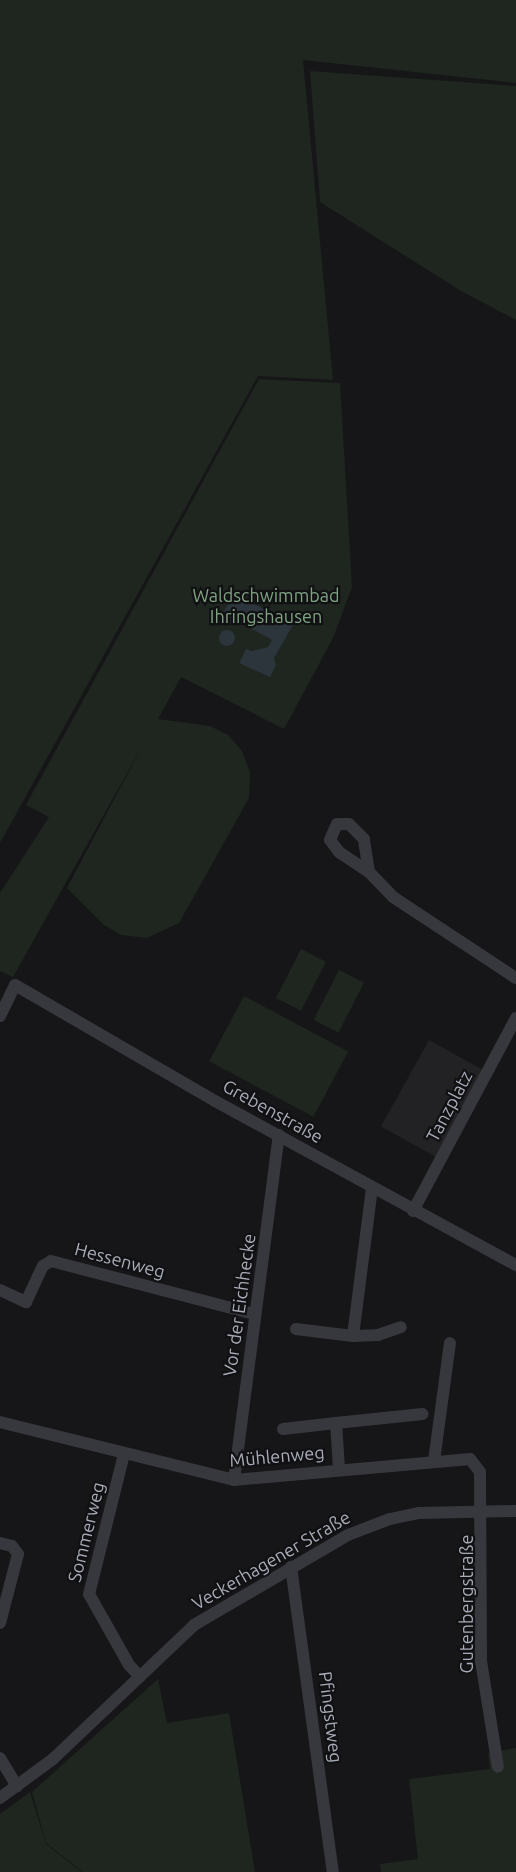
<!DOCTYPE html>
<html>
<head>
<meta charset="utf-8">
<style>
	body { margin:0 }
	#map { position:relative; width:516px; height:1872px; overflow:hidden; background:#161618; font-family:Ubuntu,sans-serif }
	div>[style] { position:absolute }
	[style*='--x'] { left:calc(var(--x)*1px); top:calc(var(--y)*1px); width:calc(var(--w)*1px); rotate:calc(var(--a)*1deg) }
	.built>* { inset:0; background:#222225; transform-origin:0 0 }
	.green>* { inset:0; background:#1e261f; transform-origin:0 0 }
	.water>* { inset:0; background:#2c343c }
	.round { border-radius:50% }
	.minor>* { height:12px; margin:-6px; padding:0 6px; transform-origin:6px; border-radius:6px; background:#37383d }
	span { translate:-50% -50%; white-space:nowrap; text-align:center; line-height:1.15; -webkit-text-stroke:4.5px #111113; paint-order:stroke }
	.park-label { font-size:18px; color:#7ea382 }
	.street-label { font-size:18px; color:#a8acb8 }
</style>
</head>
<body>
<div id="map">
	<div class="built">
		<i style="left:429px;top:1040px;width:63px;height:99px;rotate:29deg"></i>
	</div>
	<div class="green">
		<i style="clip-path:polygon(0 0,516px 0,516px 83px,303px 60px,333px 380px,258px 376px,0 843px)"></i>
		<i style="clip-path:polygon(310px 71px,516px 86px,516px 320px,461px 291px,320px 202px)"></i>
		<i style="clip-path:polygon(259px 379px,340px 383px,352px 587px,333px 638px,284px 729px,181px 677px,158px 719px,210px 726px,228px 735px,242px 751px,250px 773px,249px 798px,179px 923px,147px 938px,121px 935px,104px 925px,67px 888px,144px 743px,13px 977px,0 971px,0 893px,49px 817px,26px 805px)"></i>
		<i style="left:301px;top:949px;width:28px;height:55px;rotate:27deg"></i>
		<i style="left:339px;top:970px;width:28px;height:56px;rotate:27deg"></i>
		<i style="left:244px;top:996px;width:118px;height:74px;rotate:28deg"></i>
		<i style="clip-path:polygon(158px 1679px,167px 1723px,229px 1713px,255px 1872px,83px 1872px,46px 1843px,32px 1792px)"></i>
		<i style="clip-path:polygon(516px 1748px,516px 1872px,381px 1872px,380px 1864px,418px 1859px,409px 1779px,490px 1769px,488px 1753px)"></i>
		<i style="clip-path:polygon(30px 1792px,46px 1844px,82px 1872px,0 1872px,0 1814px)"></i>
	</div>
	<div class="water">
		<i style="clip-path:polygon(234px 593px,293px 625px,274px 658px,276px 665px,270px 677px,239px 663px,246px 649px,252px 651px,268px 647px,272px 640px,223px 613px)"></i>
		<i class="round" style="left:219px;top:630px;width:16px;height:16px"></i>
	</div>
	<div class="minor">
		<i style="--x:369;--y:872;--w:33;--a:-99"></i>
		<i style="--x:364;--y:839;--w:21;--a:-135"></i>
		<i style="--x:349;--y:824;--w:12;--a:180"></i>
		<i style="--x:337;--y:824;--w:17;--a:114"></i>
		<i style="--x:330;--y:840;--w:15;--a:53"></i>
		<i style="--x:339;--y:852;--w:36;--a:34"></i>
		<i style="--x:369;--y:872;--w:35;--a:46"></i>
		<i style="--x:393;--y:897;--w:147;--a:33.4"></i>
		<i style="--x:0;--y:1016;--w:34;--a:-64"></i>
		<i style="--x:15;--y:985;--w:231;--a:30.1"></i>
		<i style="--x:215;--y:1101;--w:343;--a:28.6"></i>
		<i style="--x:413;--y:1211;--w:219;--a:-61.9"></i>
		<i style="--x:0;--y:1290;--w:29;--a:25"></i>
		<i style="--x:26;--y:1302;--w:40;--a:-65"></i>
		<i style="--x:43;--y:1266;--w:9;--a:-32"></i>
		<i style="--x:51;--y:1261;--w:211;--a:14.6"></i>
		<i style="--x:296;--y:1329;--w:57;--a:7"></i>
		<i style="--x:353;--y:1336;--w:25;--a:-2"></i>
		<i style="--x:378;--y:1335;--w:24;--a:-19"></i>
		<i style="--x:353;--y:1336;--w:149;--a:-82.7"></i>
		<i style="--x:0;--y:1422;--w:241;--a:13.9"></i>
		<i style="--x:234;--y:1480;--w:237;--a:-5.1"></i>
		<i style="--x:470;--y:1459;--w:16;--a:52"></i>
		<i style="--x:480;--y:1472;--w:189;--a:89.7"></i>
		<i style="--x:481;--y:1661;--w:107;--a:80.9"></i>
		<i style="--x:283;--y:1429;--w:53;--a:-6.5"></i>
		<i style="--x:124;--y:1454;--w:144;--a:104"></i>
		<i style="--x:89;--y:1594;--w:81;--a:60.6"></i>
		<i style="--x:129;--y:1665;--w:16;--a:47"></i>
		<i style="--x:434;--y:1461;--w:119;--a:-82.3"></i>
		<i style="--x:339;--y:1468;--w:45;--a:-93.8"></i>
		<i style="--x:336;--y:1423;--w:87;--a:-5.9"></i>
		<i style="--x:234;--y:1480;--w:348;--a:-82.6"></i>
		<i style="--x:0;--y:1543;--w:12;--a:14"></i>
		<i style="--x:12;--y:1546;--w:10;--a:53"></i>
		<i style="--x:18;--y:1554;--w:71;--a:104.6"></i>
		<i style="--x:291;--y:1567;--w:308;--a:82.2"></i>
		<i style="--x:0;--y:1758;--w:33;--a:59"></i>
		<i style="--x:0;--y:1798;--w:66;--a:-36.3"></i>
		<i style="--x:53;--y:1759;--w:195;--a:-43.5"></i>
		<i style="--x:194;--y:1625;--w:178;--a:-30.3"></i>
		<i style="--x:348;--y:1535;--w:45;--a:-20.9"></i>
		<i style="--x:390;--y:1519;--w:30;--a:-12"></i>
		<i style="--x:419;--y:1513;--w:97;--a:-1.2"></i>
	</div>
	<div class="park-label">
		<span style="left:266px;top:606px">Waldschwimmbad<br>Ihringshausen</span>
	</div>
	<div class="street-label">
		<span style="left:449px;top:1106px;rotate:-62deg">Tanzplatz</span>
		<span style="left:273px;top:1111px;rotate:29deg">Grebenstraße</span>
		<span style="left:120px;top:1260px;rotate:15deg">Hessenweg</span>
		<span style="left:239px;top:1305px;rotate:-82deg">Vor der Eichhecke</span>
		<span style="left:277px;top:1456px;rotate:-5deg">Mühlenweg</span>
		<span style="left:86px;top:1532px;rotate:-76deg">Sommerweg</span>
		<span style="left:271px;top:1560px;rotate:-30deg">Veckerhagener Straße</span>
		<span style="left:466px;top:1604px;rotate:-90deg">Gutenbergstraße</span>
		<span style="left:331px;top:1717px;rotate:83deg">Pfingstweg</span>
	</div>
</div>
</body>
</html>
